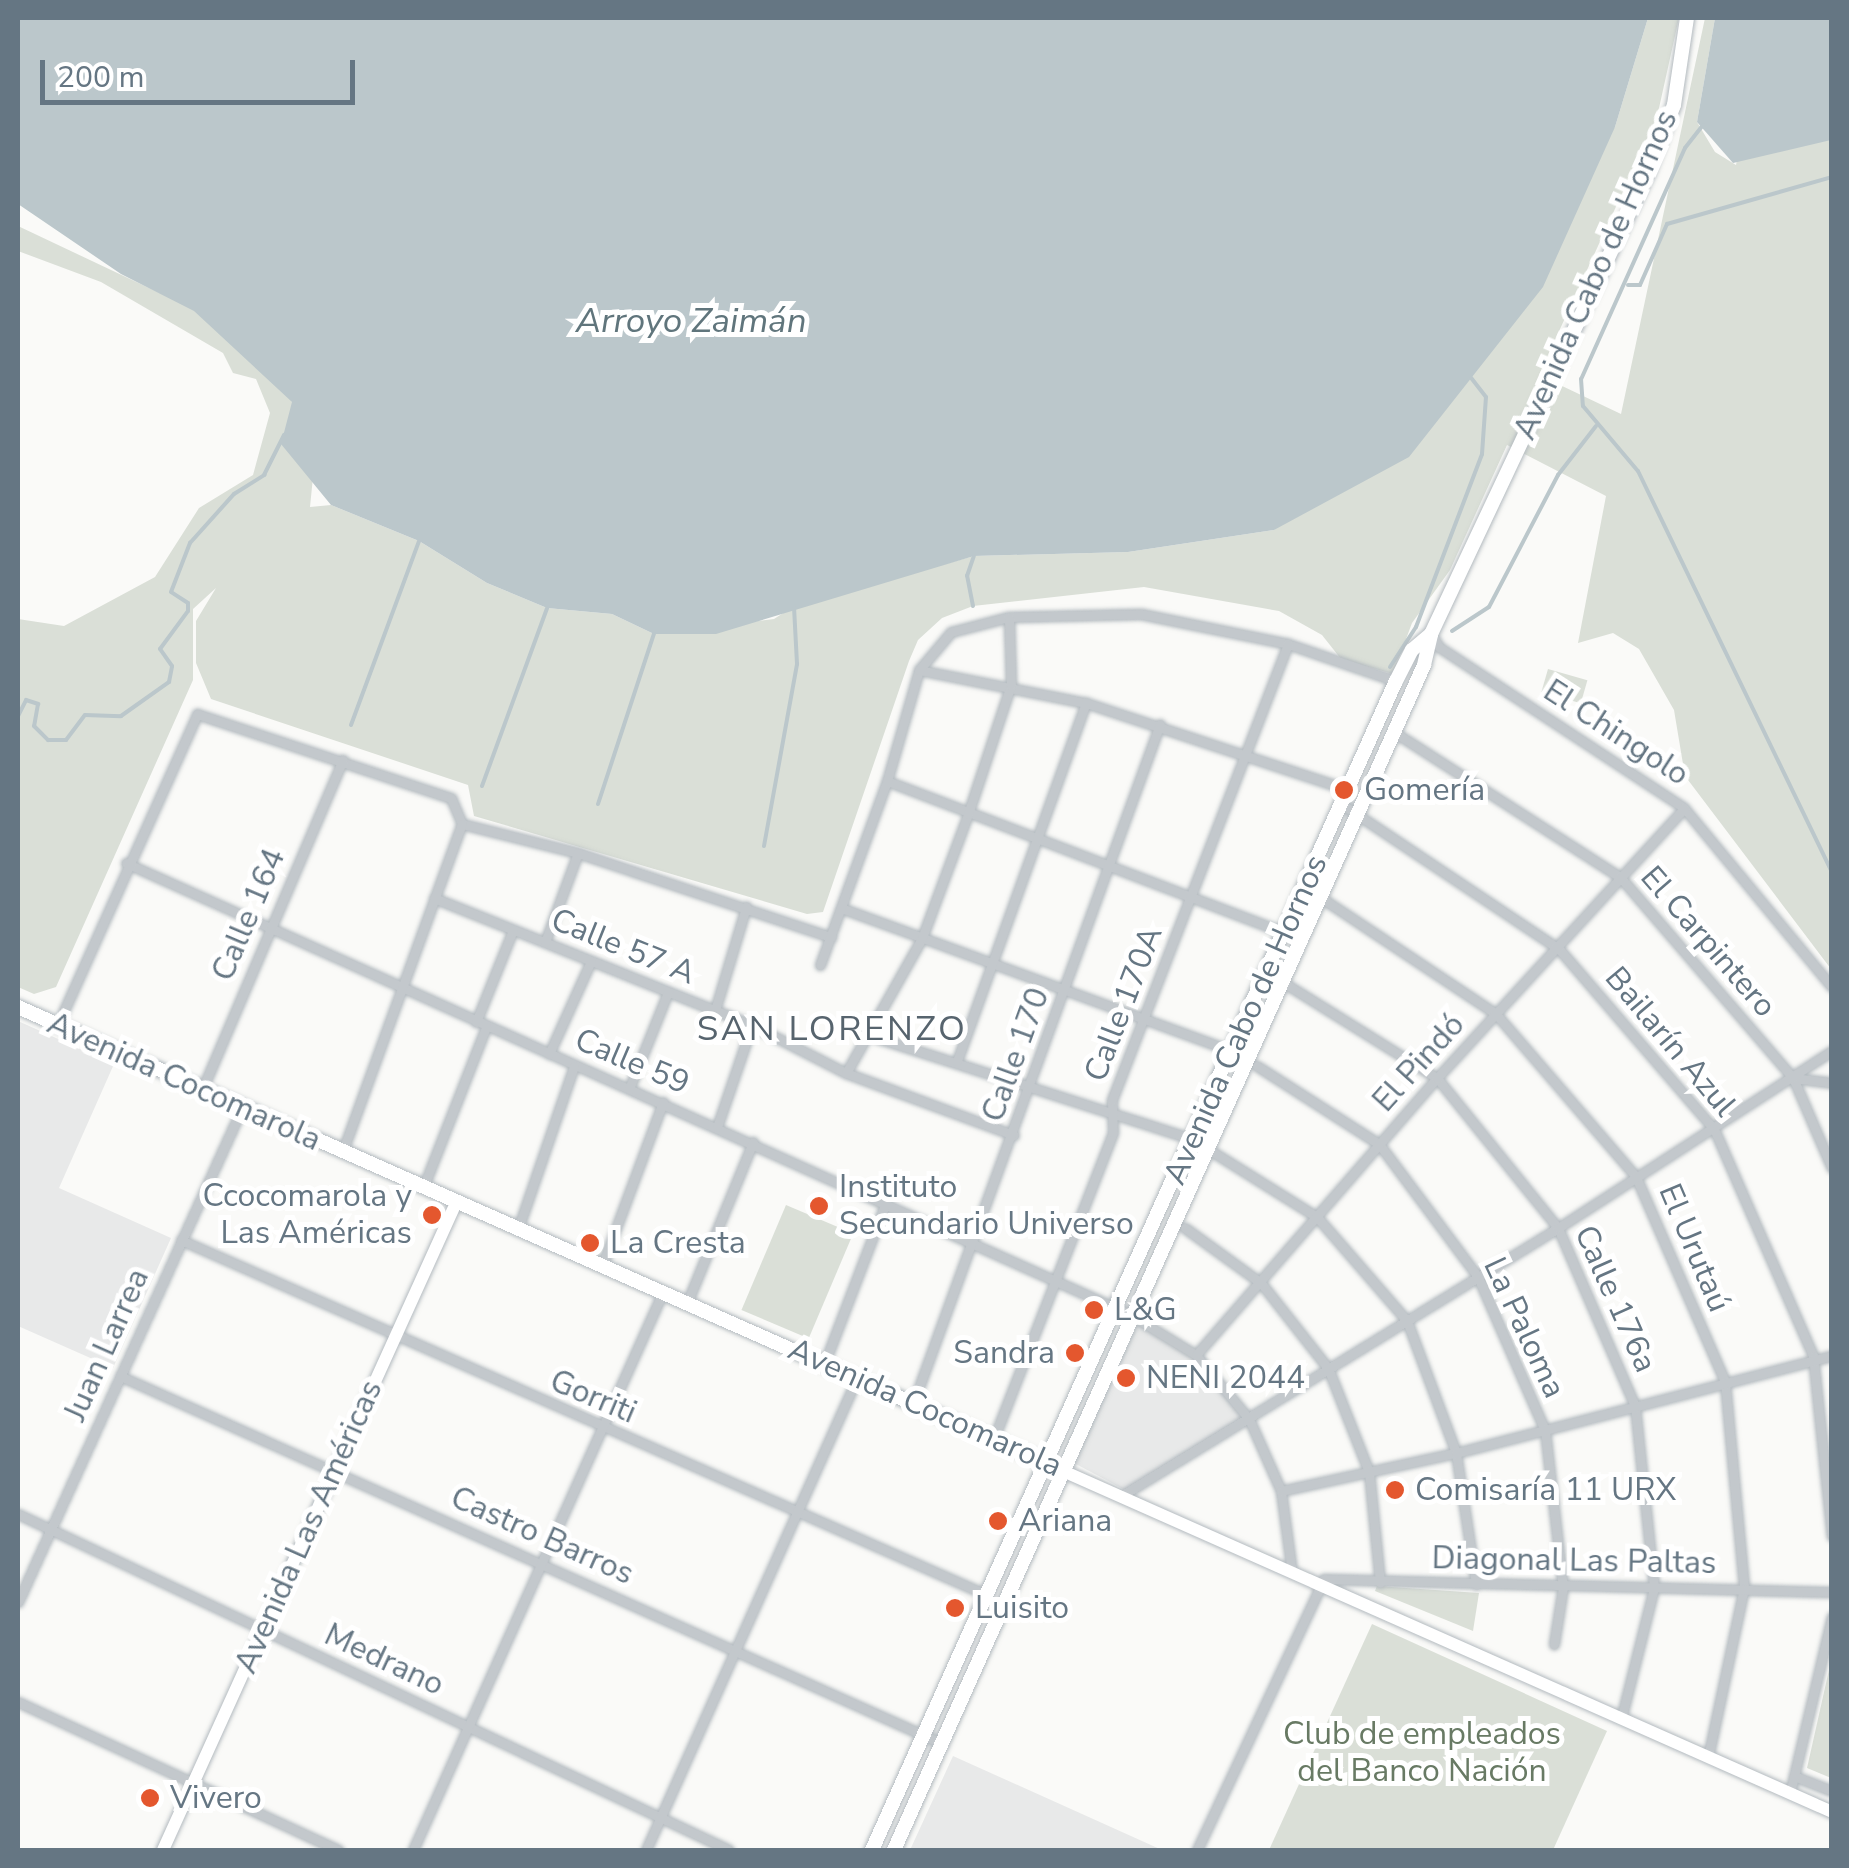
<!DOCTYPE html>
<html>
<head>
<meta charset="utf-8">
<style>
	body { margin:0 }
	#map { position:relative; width:1849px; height:1868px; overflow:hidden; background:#fafaf8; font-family:"Nunito Sans",sans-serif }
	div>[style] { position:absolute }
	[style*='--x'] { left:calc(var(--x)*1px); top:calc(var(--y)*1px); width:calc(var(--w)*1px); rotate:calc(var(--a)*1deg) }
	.built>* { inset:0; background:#e8e9e9 }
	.green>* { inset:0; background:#dadfd7; transform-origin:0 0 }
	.water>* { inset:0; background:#bbc7cb }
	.stream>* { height:4px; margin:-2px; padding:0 2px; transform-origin:2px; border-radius:2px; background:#bbc7cb }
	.roads { filter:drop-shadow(0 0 2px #b3babf) drop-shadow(0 0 2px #b3babf) }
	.street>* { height:9px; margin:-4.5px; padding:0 4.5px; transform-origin:4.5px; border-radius:4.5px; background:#c3c8cc }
	.secondary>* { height:12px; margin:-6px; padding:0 6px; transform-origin:6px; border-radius:6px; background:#fff }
	.primary>* { height:14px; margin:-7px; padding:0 7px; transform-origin:7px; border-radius:7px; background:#fff }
	.dots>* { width:28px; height:28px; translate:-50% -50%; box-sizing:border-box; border:5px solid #fff; border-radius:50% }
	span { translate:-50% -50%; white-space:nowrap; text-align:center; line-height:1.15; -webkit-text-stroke:10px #fff; paint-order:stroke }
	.street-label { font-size:32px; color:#657683 }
	.poi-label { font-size:32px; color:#657683 }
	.left { translate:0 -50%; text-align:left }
	.right { translate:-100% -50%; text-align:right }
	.park-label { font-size:32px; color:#687a64 }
	.water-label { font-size:35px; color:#60757c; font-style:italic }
	.neighbourhood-label { font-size:35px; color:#57646e; letter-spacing:2.5px }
	.frame { position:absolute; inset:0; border:20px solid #657683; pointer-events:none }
	.scale { position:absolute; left:40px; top:60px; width:315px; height:45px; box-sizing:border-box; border:5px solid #657683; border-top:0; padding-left:12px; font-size:30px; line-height:35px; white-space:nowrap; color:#657683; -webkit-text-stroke:8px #fff; paint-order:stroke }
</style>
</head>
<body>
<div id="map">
	<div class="built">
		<i style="clip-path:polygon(18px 1021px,114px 1064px,59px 1188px,171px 1238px,113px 1368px,18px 1326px)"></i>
		<i style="clip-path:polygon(1139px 1321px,1195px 1359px,1249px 1419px,1127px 1491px,1074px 1463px)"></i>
		<i style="clip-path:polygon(953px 1756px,1162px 1850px,910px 1850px)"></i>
	</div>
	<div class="green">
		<i style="clip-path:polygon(1648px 18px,1679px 18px,1657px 117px,1539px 375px,1621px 414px,1705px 18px,1715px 18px,1697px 122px,1715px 152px,1736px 165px,1759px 51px,1831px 43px,1831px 969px,1685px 776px,1674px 710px,1639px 649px,1613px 633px,1578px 643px,1606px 496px,1507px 445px,1450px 570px,1412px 623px,1393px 674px,1341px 659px,1322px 635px,1279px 611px,1144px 587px,973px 606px,942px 618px,918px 640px,909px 661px,823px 912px,807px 914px,474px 816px,468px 785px,211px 699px,196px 663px,196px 621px,216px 588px,193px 609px,193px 680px,56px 987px,34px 994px,18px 987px,18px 619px,64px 626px,155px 577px,199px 508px,253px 475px,270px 413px,256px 379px,233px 373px,223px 353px,101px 282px,18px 251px,18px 226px,259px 340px,316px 447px,310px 507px,331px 505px,419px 541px,487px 583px,547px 608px,612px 614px,654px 634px,774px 619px,794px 606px,974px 556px,1128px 552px,1274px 530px,1615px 127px)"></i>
		<i style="left:1548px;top:669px;width:41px;height:24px;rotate:16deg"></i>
		<i style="left:786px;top:1205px;width:73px;height:114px;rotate:23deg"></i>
		<i style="clip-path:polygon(1377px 1586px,1479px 1593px,1473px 1631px,1375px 1591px)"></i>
		<i style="clip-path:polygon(1372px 1624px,1607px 1731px,1553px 1850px,1269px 1850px)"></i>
		<i style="clip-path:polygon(1831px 1661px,1831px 1778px,1807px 1768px)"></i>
	</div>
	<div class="water">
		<i style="clip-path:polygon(18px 18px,1648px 18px,1615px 127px,1543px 287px,1409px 457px,1274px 530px,1128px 552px,974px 556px,716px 634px,654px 634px,612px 614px,547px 608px,487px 583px,419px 541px,331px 505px,281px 444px,292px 402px,194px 311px,121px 274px,18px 204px)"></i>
		<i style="clip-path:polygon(1715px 18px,1831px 18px,1831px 140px,1733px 163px,1697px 122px)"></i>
	</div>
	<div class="stream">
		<i style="--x:1703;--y:125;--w:29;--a:128"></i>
		<i style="--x:1685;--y:148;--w:253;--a:114.2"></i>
		<i style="--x:1581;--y:379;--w:27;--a:86"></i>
		<i style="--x:1583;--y:406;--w:85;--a:49.8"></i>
		<i style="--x:1638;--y:471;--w:445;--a:64.2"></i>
		<i style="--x:1628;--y:285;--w:12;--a:0"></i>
		<i style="--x:1640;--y:285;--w:67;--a:-66.1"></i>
		<i style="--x:1667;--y:224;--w:172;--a:-15.9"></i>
		<i style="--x:973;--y:606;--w:31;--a:-101"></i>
		<i style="--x:967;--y:576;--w:21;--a:-71"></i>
		<i style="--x:1452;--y:631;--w:44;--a:-33"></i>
		<i style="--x:1489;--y:607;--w:149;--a:-62.4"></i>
		<i style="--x:1558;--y:475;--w:62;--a:-52.2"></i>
		<i style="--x:1390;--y:667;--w:48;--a:-57"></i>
		<i style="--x:1416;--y:627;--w:185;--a:-69.1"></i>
		<i style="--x:1482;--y:454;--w:57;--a:-86"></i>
		<i style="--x:1486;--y:397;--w:24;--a:-128"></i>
		<i style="--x:18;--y:716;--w:18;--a:-63"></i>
		<i style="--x:26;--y:700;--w:13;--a:18"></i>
		<i style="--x:38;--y:704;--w:22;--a:100"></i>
		<i style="--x:34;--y:726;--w:20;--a:45"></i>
		<i style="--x:48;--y:740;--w:18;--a:0"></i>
		<i style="--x:66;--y:740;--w:31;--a:-53"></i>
		<i style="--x:85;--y:715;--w:36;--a:2"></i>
		<i style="--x:121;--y:716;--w:59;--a:-35.3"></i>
		<i style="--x:169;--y:682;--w:16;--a:-79"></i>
		<i style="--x:172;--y:666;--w:21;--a:-125"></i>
		<i style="--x:160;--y:649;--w:47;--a:-53.6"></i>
		<i style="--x:188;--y:611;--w:8;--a:-90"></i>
		<i style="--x:188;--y:603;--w:20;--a:-147"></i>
		<i style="--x:171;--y:592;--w:53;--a:-68.8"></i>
		<i style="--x:190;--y:543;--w:66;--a:-48.1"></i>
		<i style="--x:234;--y:494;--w:36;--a:-32"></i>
		<i style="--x:264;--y:475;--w:45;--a:-63.4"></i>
		<i style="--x:351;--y:725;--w:196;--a:-69.7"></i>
		<i style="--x:482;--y:786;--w:189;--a:-69.9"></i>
		<i style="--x:598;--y:804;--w:179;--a:-71.8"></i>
		<i style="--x:764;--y:846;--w:185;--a:-79.7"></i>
		<i style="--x:797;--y:664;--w:58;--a:-93"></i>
	</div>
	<div class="roads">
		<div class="street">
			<i style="--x:1431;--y:634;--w:15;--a:58"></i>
			<i style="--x:1439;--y:647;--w:293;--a:33.3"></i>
			<i style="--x:1684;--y:808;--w:232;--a:50.4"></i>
			<i style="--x:919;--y:670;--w:170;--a:11.2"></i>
			<i style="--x:1086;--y:703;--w:277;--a:18.3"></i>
			<i style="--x:1394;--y:732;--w:270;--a:32.7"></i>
			<i style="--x:1621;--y:878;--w:264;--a:49.3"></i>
			<i style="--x:1793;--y:1078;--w:98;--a:66.6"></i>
			<i style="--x:887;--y:781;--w:426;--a:20.9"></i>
			<i style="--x:1343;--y:805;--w:260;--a:33.7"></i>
			<i style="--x:1559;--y:949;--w:238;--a:49.3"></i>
			<i style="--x:1714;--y:1129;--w:248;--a:66.4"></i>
			<i style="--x:1813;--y:1356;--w:181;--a:84"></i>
			<i style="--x:462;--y:824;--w:120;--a:14"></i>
			<i style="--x:578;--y:853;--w:267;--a:18.4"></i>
			<i style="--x:126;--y:863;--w:1100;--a:24.21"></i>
			<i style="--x:1129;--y:1314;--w:79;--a:31.5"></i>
			<i style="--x:1196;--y:1355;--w:83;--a:50.4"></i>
			<i style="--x:1249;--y:1419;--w:79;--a:66"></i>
			<i style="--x:1281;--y:1491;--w:82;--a:82.3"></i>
			<i style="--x:1320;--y:897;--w:211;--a:33.6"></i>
			<i style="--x:1496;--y:1014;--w:215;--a:49.3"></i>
			<i style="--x:1636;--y:1177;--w:223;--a:66.5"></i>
			<i style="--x:1725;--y:1382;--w:207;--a:84.7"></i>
			<i style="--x:1744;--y:1588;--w:173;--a:102"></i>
			<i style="--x:434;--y:898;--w:342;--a:21.8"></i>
			<i style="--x:752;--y:1025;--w:106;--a:27.1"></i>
			<i style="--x:846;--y:1073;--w:179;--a:20.3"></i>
			<i style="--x:841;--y:908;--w:415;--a:20.1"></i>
			<i style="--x:545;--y:942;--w:95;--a:-69.7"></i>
			<i style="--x:820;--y:965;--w:196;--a:-70"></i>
			<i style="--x:887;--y:781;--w:116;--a:-73.9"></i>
			<i style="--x:919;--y:670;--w:50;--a:-49.9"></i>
			<i style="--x:951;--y:632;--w:60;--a:-14.5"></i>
			<i style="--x:1009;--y:617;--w:132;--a:-1.3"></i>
			<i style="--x:1141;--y:614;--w:150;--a:11.5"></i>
			<i style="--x:1288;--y:644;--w:114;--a:18.9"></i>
			<i style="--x:1269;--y:967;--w:18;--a:49"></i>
			<i style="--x:1281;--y:981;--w:184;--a:31.9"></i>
			<i style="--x:1437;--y:1078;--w:193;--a:51.1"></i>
			<i style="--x:1558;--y:1228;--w:194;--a:66.6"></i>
			<i style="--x:1635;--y:1406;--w:183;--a:84"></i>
			<i style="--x:1654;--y:1588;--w:135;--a:104.1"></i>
			<i style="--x:715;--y:1010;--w:108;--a:-73.2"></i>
			<i style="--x:476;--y:1022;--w:99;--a:-68.1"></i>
			<i style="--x:58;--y:1024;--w:340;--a:-65.8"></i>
			<i style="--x:197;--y:714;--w:268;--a:18.3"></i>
			<i style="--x:451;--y:798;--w:28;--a:67"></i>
			<i style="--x:865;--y:1034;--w:343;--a:17.8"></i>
			<i style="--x:1192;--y:1139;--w:147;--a:32"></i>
			<i style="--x:1317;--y:1217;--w:138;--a:49.1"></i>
			<i style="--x:1407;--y:1321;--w:141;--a:69.6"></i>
			<i style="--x:1456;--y:1453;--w:133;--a:81.3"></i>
			<i style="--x:549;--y:1054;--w:102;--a:-65.7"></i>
			<i style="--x:957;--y:1061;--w:381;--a:-70.2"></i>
			<i style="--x:1257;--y:1066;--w:145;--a:32.6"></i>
			<i style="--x:1379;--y:1144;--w:166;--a:53.3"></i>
			<i style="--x:1478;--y:1277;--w:167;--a:66.4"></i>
			<i style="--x:1545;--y:1430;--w:158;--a:83.5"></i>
			<i style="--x:1563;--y:1587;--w:58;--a:99"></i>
			<i style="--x:846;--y:1073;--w:155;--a:-60.6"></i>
			<i style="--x:922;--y:938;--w:132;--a:-69.6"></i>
			<i style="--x:968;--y:814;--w:136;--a:-71.6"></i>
			<i style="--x:1011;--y:685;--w:68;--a:-91.7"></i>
			<i style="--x:1793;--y:1078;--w:39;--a:7"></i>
			<i style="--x:629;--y:1089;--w:105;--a:-68.1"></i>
			<i style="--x:202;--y:1090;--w:359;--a:-66.9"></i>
			<i style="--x:717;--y:1127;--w:108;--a:-71.1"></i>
			<i style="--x:342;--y:1153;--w:350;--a:-70"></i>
			<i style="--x:423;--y:1188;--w:173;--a:-68.6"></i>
			<i style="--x:1185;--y:1228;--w:94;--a:35.9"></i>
			<i style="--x:1261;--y:1283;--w:108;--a:51.8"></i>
			<i style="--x:1328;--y:1368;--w:112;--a:68.5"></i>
			<i style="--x:1369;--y:1472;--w:111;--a:84.3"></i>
			<i style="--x:518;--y:1229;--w:172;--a:-71"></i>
			<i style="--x:181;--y:1240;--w:881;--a:23.77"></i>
			<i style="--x:602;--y:1266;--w:175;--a:-69.6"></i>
			<i style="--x:687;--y:1303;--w:174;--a:-67.7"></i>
			<i style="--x:1196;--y:1355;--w:367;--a:-49"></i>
			<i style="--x:1437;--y:1078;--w:366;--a:-47.5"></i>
			<i style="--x:825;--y:1362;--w:171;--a:-69.1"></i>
			<i style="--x:120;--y:1376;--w:902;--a:24.09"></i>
			<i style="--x:914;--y:1401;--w:720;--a:-70.03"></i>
			<i style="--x:994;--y:1438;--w:328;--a:-68.7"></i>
			<i style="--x:1113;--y:1132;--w:32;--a:-92"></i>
			<i style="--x:1112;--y:1100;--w:489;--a:-68.9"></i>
			<i style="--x:1281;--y:1491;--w:179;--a:-12.3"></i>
			<i style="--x:1456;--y:1453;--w:388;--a:-14.5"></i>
			<i style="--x:1121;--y:1496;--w:513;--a:-31.52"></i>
			<i style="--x:1558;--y:1228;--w:326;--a:-32.9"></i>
			<i style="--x:18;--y:1514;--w:786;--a:25.29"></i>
			<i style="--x:18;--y:1602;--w:542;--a:-65.61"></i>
			<i style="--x:18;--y:1702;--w:353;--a:24.8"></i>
			<i style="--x:1794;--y:1776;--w:41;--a:21.5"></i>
			<i style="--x:1790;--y:1793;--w:181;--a:-76.6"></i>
			<i style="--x:413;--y:1850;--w:611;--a:-65.87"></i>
			<i style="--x:646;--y:1850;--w:517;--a:-65.91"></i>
			<i style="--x:1197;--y:1850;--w:299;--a:-64.9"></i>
			<i style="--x:1324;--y:1579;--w:508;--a:1.47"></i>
		</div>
		<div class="secondary">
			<i style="--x:1063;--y:1471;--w:841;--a:23.91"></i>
			<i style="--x:163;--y:1850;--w:710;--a:-65.64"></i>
		</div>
		<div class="primary">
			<i style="--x:18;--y:1007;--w:1133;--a:23.9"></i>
			<i style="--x:872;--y:1850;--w:1281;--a:-65.86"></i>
			<i style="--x:1396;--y:681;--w:35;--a:-63"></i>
			<i style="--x:1412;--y:650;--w:25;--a:-40"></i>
			<i style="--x:894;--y:1850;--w:1298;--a:-65.9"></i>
			<i style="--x:1424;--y:665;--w:32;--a:-77"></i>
			<i style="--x:1431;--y:634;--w:510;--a:-64.79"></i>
			<i style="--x:1648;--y:173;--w:73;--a:-69.1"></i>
			<i style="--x:1674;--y:105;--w:88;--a:-81.5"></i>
		</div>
	</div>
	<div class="dots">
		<i style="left:1344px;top:790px;background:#e4572e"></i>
		<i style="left:819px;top:1206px;background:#e4572e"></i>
		<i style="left:432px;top:1215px;background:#e4572e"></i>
		<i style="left:590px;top:1243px;background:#e4572e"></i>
		<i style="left:1094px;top:1310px;background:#e4572e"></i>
		<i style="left:1075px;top:1353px;background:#e4572e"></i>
		<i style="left:1126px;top:1378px;background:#e4572e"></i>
		<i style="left:1395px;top:1490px;background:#e4572e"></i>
		<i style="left:998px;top:1521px;background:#e4572e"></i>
		<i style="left:955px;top:1608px;background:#e4572e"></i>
		<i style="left:150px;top:1798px;background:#e4572e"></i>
	</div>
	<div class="street-label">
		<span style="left:1596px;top:275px;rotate:-66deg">Avenida Cabo de Hornos</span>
		<span style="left:1616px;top:733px;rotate:33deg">El Chingolo</span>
		<span style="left:249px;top:915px;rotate:-67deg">Calle 164</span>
		<span style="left:1708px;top:942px;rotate:49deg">El Carpintero</span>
		<span style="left:623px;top:947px;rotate:22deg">Calle 57 A</span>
		<span style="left:1124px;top:1004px;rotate:-69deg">Calle 170A</span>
		<span style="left:1246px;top:1020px;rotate:-66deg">Avenida Cabo de Hornos</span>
		<span style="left:1670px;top:1042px;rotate:50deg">Bailarín Azul</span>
		<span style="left:1016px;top:1055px;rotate:-70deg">Calle 170</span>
		<span style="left:632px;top:1062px;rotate:23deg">Calle 59</span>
		<span style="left:1419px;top:1063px;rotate:-48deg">El Pindó</span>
		<span style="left:184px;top:1082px;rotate:24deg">Avenida Cocomarola</span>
		<span style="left:1694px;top:1248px;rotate:67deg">El Urutaú</span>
		<span style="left:1615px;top:1299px;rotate:66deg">Calle 176a</span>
		<span style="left:1524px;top:1328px;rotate:65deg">La Paloma</span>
		<span style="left:107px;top:1345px;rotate:-66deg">Juan Larrea</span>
		<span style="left:593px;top:1397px;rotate:23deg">Gorriti</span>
		<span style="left:925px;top:1408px;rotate:24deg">Avenida Cocomarola</span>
		<span style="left:309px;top:1527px;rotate:-66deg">Avenida Las Américas</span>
		<span style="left:542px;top:1536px;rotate:24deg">Castro Barros</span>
		<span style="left:1574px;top:1561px;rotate:1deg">Diagonal Las Paltas</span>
		<span style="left:384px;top:1660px;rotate:25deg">Medrano</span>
	</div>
	<div class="poi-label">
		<span class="left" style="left:1364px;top:790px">Gomería</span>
		<span class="left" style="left:839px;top:1206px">Instituto<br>Secundario Universo</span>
		<span class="right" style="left:412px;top:1215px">Ccocomarola y<br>Las Américas</span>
		<span class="left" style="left:610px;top:1243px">La Cresta</span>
		<span class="left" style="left:1114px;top:1310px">L&amp;G</span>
		<span class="right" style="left:1055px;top:1353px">Sandra</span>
		<span class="left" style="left:1146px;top:1378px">NENI 2044</span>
		<span class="left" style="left:1415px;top:1490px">Comisaría 11 URX</span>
		<span class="left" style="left:1018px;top:1521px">Ariana</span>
		<span class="left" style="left:975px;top:1608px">Luisito</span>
		<span class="left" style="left:170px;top:1798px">Vivero</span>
	</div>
	<div class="park-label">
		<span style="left:1422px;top:1753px">Club de empleados<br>del Banco Nación</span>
	</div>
	<div class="water-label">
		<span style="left:691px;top:321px">Arroyo Zaimán</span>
	</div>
	<div class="neighbourhood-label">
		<span style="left:832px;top:1029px">SAN LORENZO</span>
	</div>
	<div class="frame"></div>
	<div class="scale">200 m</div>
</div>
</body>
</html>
